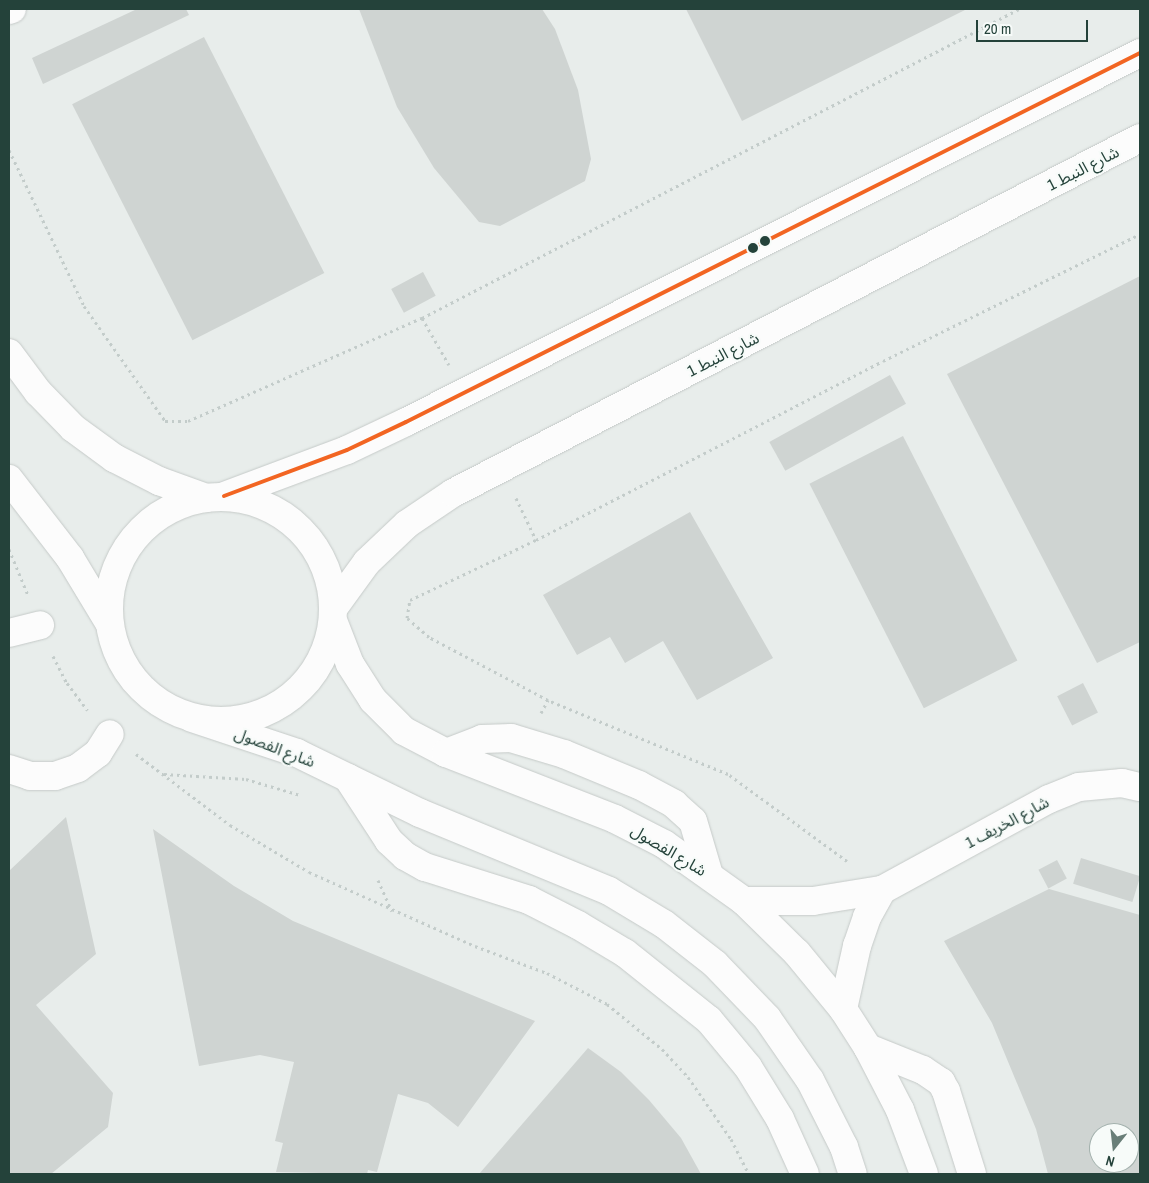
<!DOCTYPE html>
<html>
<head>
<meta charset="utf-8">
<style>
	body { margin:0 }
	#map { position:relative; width:1149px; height:1183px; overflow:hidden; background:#e8edeb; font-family:"Archivo Narrow","Noto Sans Arabic",sans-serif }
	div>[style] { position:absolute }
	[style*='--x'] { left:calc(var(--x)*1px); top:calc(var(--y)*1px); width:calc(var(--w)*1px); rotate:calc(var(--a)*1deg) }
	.building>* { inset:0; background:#cfd4d2; transform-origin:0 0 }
	.path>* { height:3px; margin-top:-1.5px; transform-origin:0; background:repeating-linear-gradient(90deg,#c3ccca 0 2.5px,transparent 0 6.5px) }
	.roads { filter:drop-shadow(0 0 1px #c5cac8) drop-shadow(0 0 1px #c5cac8) }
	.minor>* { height:28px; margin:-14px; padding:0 14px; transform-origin:14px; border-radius:14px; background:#fcfcfc }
	.minor>.ring { margin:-14px; padding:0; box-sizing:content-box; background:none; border:28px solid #fcfcfc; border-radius:50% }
	.bus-1>* { height:4px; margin:-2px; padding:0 2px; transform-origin:2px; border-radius:2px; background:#f26522 }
	.dots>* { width:14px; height:14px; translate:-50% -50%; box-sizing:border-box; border:2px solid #f7fbf9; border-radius:50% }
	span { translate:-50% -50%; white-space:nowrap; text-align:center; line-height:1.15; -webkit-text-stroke:4px #f7fbf9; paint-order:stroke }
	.street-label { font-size:16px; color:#24423a }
	.frame { position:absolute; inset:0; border:10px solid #24423a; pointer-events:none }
	.north { position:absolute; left:1089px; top:1123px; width:50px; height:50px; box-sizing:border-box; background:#f7fbf9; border:1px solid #a3b1ad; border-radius:50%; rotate:196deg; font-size:14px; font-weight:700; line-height:20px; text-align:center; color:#24423a }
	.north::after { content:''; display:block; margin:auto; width:18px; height:22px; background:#697e78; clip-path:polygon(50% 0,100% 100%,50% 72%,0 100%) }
	.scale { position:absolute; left:976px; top:20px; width:112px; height:22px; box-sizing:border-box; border:2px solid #24423a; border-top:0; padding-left:6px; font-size:15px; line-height:18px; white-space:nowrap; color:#24423a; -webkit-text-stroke:4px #f7fbf9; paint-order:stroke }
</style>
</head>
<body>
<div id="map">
	<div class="building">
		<i style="clip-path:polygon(137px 9px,186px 9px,189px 15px,43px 84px,32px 58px)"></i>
		<i style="clip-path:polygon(359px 9px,542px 9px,555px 29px,578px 90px,591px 159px,585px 181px,500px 226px,479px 222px,434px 168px,397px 107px)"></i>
		<i style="clip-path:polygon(686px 9px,967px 9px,742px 121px)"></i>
		<i style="left:204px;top:37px;width:265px;height:148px;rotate:63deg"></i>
		<i style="left:423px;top:272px;width:27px;height:36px;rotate:62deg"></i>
		<i style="clip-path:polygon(1140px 276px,1140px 642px,1097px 663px,947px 374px)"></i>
		<i style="left:890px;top:375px;width:33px;height:138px;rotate:61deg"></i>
		<i style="left:903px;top:436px;width:252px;height:105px;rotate:63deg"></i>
		<i style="clip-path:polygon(690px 512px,773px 658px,697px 700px,663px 641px,625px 663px,610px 637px,577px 655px,543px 595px)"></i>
		<i style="left:1083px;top:683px;width:33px;height:29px;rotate:63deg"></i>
		<i style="clip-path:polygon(66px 817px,96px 954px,36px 1005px,113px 1093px,108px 1127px,51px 1174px,9px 1174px,9px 871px)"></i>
		<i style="clip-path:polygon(153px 829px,234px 886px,293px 921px,535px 1021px,458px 1127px,428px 1103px,398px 1094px,377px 1172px,368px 1170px,367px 1174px,276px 1172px,283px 1143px,275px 1141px,294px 1062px,260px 1055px,199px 1066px)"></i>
		<i style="left:1081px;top:858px;width:62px;height:27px;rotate:17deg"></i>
		<i style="left:1057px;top:860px;width:21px;height:21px;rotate:62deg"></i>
		<i style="clip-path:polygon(evenodd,1049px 889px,1140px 915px,1140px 1174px,1048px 1174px,1036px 1129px,992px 1023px,944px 941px,1049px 889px,1099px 1133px,1129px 1133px,1129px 1163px,1099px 1163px,1099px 1133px)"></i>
		<i style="clip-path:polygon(588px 1048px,621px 1072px,649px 1100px,681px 1138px,701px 1174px,479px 1174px)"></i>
	</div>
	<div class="path">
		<i style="--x:9;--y:150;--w:173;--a:64.3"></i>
		<i style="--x:84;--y:306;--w:141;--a:54.8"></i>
		<i style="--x:165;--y:421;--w:23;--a:0"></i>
		<i style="--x:188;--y:421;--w:256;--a:-23.8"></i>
		<i style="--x:422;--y:318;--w:672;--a:-27.37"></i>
		<i style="--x:422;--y:318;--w:54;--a:60.1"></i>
		<i style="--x:516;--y:498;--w:47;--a:64.5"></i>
		<i style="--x:9;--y:549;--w:50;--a:67.6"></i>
		<i style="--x:53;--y:656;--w:30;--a:63"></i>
		<i style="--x:67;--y:683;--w:34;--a:53"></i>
		<i style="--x:541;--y:713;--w:15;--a:-62"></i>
		<i style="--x:136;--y:754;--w:118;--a:37.1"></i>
		<i style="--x:230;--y:825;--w:92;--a:30.7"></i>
		<i style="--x:309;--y:872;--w:182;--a:24"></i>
		<i style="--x:475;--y:946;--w:77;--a:20.6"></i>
		<i style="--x:547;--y:973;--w:68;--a:27.3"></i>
		<i style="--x:607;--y:1004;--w:71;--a:39.3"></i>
		<i style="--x:662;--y:1049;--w:38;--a:47"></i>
		<i style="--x:688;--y:1077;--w:75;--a:55.3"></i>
		<i style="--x:731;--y:1139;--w:39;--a:63"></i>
		<i style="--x:164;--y:774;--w:82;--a:3.5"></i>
		<i style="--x:246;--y:779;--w:56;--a:16.5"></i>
		<i style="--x:847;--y:861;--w:147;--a:-143.8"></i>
		<i style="--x:728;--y:774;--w:195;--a:-157.7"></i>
		<i style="--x:548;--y:700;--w:135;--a:-152.1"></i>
		<i style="--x:429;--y:637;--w:29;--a:-139"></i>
		<i style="--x:407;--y:618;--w:18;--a:-81"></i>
		<i style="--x:410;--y:600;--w:140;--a:-25.5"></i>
		<i style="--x:536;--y:540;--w:390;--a:-27.3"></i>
		<i style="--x:883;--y:361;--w:287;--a:-26.3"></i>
		<i style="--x:378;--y:880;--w:34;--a:66"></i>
	</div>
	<div class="roads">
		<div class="minor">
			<i style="--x:9;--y:10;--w:3;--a:-18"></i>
			<i style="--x:9;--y:353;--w:49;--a:53.4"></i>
			<i style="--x:38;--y:392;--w:50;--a:45.8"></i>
			<i style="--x:73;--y:428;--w:51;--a:36.2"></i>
			<i style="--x:114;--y:458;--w:51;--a:27.1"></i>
			<i style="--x:159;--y:481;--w:50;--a:19.9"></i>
			<i style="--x:9;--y:479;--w:100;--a:52.3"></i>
			<i style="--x:70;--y:558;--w:74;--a:58.9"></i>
			<i style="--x:224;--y:496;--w:131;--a:-20.5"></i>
			<i style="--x:347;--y:450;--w:65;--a:-25.4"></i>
			<i style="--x:406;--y:422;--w:822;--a:-26.69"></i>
			<i class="ring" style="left:109px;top:497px;width:196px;height:196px"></i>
			<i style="--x:335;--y:606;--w:54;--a:-54"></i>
			<i style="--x:367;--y:562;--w:55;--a:-43.5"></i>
			<i style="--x:407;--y:524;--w:55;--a:-34"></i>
			<i style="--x:453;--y:493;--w:773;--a:-27.33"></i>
			<i style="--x:334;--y:623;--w:44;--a:68.7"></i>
			<i style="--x:350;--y:664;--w:43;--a:57.4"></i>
			<i style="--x:373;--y:700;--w:44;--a:45"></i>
			<i style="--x:404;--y:731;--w:47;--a:27.6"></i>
			<i style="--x:446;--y:753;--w:181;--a:21.3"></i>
			<i style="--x:615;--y:819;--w:55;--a:27"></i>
			<i style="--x:664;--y:844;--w:98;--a:35.5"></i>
			<i style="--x:744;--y:901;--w:74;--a:44.5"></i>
			<i style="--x:797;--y:953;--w:72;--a:50.6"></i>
			<i style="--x:843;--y:1009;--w:46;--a:57.3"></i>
			<i style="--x:868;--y:1048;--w:70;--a:62.7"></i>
			<i style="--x:900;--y:1110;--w:68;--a:69.4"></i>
			<i style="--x:9;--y:633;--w:32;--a:-14"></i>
			<i style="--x:192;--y:718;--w:111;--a:18.4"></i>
			<i style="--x:297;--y:753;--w:137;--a:26"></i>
			<i style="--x:420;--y:813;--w:204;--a:22.4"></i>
			<i style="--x:609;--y:891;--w:64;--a:31"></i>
			<i style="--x:664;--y:924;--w:65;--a:38.1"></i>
			<i style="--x:715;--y:964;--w:75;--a:46.1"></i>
			<i style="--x:767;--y:1018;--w:75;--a:55.3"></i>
			<i style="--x:810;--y:1080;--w:75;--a:63.1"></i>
			<i style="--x:844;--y:1147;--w:28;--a:72"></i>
			<i style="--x:446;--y:753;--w:39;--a:-21"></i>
			<i style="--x:482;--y:739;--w:29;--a:-2"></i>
			<i style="--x:511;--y:738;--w:55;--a:16.8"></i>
			<i style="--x:564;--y:754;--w:81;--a:22.5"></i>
			<i style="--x:639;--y:785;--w:40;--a:28"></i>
			<i style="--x:674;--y:804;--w:25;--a:42"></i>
			<i style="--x:693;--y:821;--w:56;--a:73.5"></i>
			<i style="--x:9;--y:769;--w:22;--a:18"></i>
			<i style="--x:30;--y:776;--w:25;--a:0"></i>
			<i style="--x:55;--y:776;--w:24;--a:-19"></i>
			<i style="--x:78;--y:768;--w:25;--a:-37"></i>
			<i style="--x:98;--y:753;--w:22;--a:-58"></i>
			<i style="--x:348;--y:778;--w:75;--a:56.9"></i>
			<i style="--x:389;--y:841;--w:22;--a:43"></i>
			<i style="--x:405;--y:856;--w:23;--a:29"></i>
			<i style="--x:425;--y:867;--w:109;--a:17.6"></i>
			<i style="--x:529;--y:900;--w:55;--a:27"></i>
			<i style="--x:578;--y:925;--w:55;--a:30.8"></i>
			<i style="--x:625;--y:953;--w:107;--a:38.6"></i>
			<i style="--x:709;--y:1020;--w:61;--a:50.3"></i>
			<i style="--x:748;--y:1067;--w:61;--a:58.4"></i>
			<i style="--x:780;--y:1119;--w:60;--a:65.6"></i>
			<i style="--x:744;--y:901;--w:69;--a:0"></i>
			<i style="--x:813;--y:901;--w:70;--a:-9.1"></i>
			<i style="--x:882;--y:890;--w:190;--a:-28.6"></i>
			<i style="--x:1049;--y:799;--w:32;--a:-22"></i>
			<i style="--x:1079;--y:787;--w:43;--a:-5.3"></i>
			<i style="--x:1122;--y:783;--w:18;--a:13"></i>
			<i style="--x:843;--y:1009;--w:65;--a:-77.5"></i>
			<i style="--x:857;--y:946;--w:31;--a:-71"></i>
			<i style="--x:867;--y:917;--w:31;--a:-61"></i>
			<i style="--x:868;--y:1048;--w:59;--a:21.8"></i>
			<i style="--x:923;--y:1070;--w:22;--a:34"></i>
			<i style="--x:941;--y:1082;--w:10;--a:61"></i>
			<i style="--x:946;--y:1091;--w:87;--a:72.6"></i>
		</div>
	</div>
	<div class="bus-1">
		<i style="--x:224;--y:496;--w:131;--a:-20.5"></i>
		<i style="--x:347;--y:450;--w:65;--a:-25.4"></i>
		<i style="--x:406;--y:422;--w:822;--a:-26.69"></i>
	</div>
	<div class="dots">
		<i style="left:765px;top:241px;background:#24423a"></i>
		<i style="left:753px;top:248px;background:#24423a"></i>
	</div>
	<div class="street-label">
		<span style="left:1083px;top:168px;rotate:-27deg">شارع النبط 1</span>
		<span style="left:723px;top:354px;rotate:-27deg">شارع النبط 1</span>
		<span style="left:275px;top:747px;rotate:21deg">شارع الفصول</span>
		<span style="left:1007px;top:822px;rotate:-28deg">شارع الخريف 1</span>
		<span style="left:669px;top:850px;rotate:31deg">شارع الفصول</span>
	</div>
	<div class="frame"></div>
	<div class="north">N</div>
	<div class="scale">20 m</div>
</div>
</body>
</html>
